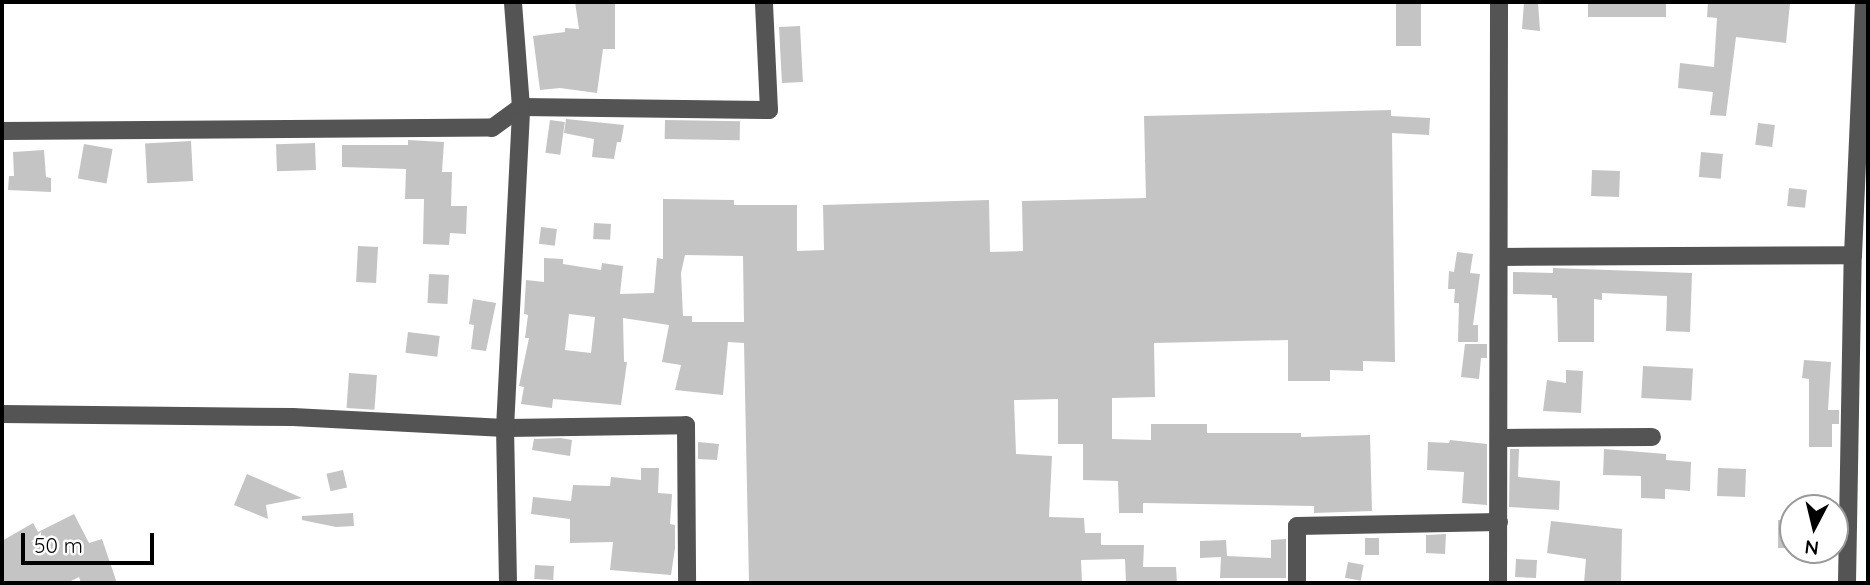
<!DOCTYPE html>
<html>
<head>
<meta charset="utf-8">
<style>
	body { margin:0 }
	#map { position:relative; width:1870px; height:585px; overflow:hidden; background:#fff; font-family:Quicksand,sans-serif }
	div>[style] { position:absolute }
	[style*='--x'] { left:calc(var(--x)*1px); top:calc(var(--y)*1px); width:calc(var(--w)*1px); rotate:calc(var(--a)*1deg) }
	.building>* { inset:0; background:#c4c4c4; transform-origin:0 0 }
	.minor>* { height:18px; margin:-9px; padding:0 9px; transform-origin:9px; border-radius:9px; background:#545454 }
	span { translate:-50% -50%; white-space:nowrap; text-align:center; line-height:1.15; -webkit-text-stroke:7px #fff; paint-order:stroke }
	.frame { position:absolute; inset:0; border:4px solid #000; pointer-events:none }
	.north { position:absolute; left:1779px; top:494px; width:70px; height:70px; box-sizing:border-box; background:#fff; border:2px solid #999; border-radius:50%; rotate:187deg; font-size:19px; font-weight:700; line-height:28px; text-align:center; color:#000 }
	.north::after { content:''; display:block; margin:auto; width:24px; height:32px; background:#000; clip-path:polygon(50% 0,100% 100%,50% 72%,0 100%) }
	.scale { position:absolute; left:21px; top:533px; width:133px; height:32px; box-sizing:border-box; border:4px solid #000; border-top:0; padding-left:9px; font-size:21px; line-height:24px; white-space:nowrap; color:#000; -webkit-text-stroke:5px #fff; paint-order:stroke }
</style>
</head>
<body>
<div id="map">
	<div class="building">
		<i style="clip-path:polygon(575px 2px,615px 2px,615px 49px,603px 49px,597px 93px,560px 88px,540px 90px,533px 36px,565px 32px,565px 28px,579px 29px)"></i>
		<i style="left:1396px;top:2px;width:25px;height:44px"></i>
		<i style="clip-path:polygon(1524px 2px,1538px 2px,1540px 31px,1522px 29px)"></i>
		<i style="left:1588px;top:2px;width:78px;height:15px"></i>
		<i style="clip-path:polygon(1708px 2px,1790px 3px,1786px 43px,1736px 37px,1726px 116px,1710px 115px,1713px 92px,1678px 88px,1680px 63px,1714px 67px,1717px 18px,1707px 17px)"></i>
		<i style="left:800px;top:26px;width:56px;height:21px;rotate:87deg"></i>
		<i style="clip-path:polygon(evenodd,1391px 110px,1391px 116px,1430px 118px,1429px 135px,1392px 133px,1395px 362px,1363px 361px,1363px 371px,1330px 370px,1330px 381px,1288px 381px,1288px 340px,1154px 343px,1155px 397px,1112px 398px,1112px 439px,1151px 440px,1151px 424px,1207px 424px,1207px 433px,1301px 433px,1301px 437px,1370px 435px,1372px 511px,1314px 513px,1314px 506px,1143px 503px,1143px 513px,1119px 513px,1118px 481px,1083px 480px,1083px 444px,1058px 444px,1058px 399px,1014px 400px,1016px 454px,1052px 456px,1049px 517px,1084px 518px,1085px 533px,1101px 533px,1101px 545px,1144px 545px,1143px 567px,1176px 567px,1177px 583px,1126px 583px,1125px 559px,1081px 560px,1082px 583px,749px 583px,744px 343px,728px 342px,723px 395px,675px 390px,681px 365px,662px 362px,669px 325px,623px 318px,624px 362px,627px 362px,621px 405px,553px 399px,552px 408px,521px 404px,524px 387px,519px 386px,529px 338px,525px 338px,528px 315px,524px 314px,526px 280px,544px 282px,544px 258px,563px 259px,563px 264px,601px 270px,602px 263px,623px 266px,620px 294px,654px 293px,657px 258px,663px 259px,663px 199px,734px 200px,734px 205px,797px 205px,797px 251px,824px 250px,823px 205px,989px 200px,990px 252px,1023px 251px,1022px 201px,1146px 198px,1144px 116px,1391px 110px,685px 255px,743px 256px,744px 322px,692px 322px,692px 316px,683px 316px,681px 273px,685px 255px,1391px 110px,569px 314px,595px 317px,591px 353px,565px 350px,569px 314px)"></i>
		<i style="clip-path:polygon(566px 119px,624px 125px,621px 142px,617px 142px,614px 159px,592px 157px,594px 139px,564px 133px)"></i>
		<i style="left:550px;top:120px;width:15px;height:33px;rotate:8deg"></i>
		<i style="left:665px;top:120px;width:75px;height:19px;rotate:1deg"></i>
		<i style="left:1758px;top:123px;width:17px;height:22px;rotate:7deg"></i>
		<i style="clip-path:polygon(408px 140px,444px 142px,442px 172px,452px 172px,451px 206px,467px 206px,466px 234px,450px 233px,449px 245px,423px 244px,424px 199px,405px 199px,406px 169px,342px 167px,342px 145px,408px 145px)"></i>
		<i style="left:191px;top:141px;width:40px;height:46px;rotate:87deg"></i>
		<i style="left:315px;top:143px;width:27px;height:39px;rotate:88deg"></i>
		<i style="left:84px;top:144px;width:29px;height:35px;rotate:10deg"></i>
		<i style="clip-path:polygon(44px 150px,46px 177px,51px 178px,51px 192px,8px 190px,9px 176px,14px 176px,13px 152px)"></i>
		<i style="left:1701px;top:152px;width:22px;height:25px;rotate:5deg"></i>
		<i style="left:1592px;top:170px;width:28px;height:26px;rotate:2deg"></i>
		<i style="left:1789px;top:188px;width:18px;height:18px;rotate:6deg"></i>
		<i style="left:594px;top:223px;width:17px;height:16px;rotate:3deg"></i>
		<i style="left:541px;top:227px;width:16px;height:17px;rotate:7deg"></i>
		<i style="left:358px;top:246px;width:20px;height:36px;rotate:3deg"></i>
		<i style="clip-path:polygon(1457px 252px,1473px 254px,1470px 273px,1480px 274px,1473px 325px,1478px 325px,1478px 342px,1458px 342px,1459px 303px,1454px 303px,1455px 289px,1448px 289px,1449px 271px,1454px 272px)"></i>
		<i style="clip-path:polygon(1553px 268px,1692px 273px,1690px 332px,1666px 331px,1667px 296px,1602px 293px,1602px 300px,1594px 299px,1594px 342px,1558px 342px,1557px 298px,1552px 298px,1552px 295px,1513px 294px,1513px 272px,1553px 273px)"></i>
		<i style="left:429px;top:274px;width:20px;height:29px;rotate:3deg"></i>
		<i style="clip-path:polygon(473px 299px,496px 303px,486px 351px,471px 349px,474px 325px,469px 324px)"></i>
		<i style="left:408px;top:332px;width:32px;height:21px;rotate:7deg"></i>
		<i style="clip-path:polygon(1465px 344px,1487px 344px,1487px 358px,1481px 358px,1479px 379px,1461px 377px)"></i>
		<i style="clip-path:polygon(1804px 360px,1831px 362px,1828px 410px,1839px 410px,1839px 424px,1832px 424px,1832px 447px,1809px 447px,1809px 379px,1802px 378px)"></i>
		<i style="left:1643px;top:366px;width:50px;height:32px;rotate:3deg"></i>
		<i style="clip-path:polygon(1566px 370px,1583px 371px,1581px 413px,1543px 411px,1547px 380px,1566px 383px)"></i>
		<i style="left:349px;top:373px;width:28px;height:35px;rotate:4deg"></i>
		<i style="clip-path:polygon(560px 438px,572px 440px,570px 456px,532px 450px,534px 439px)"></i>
		<i style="clip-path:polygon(1450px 440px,1487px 444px,1487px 505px,1462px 503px,1464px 472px,1427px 470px,1428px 442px,1449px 443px)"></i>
		<i style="clip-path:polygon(698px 442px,719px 444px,717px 460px,698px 459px)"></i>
		<i style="clip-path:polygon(1510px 449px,1519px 449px,1518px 477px,1560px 481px,1559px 510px,1509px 507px)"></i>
		<i style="clip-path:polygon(1604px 449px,1666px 454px,1666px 460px,1691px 462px,1690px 491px,1665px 489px,1665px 499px,1641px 498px,1641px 476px,1603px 475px)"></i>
		<i style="clip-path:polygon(641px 468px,659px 468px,658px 493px,672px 494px,670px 524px,675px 525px,675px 548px,671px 575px,610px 570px,613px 542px,570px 543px,570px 519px,531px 514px,533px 497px,571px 501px,573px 485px,610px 486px,611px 477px,641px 480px)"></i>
		<i style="left:1718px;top:468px;width:28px;height:28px;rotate:2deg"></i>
		<i style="left:343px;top:470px;width:18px;height:17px;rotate:77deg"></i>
		<i style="clip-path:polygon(247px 474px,302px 498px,266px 505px,268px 519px,234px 505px)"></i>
		<i style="clip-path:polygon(353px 513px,354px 526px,336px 527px,302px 520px,302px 516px)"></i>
		<i style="clip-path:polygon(74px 514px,89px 543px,102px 539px,117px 583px,81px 583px,79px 577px,67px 583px,2px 583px,2px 541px,33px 523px,38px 532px)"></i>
		<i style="left:1778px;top:520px;width:15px;height:28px"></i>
		<i style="clip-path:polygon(1551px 521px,1622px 529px,1621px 583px,1584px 583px,1586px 559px,1547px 553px)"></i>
		<i style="clip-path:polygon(1446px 534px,1445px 554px,1426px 553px,1426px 535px)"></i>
		<i style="left:1365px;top:538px;width:14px;height:17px"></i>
		<i style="clip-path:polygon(1286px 539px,1286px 578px,1220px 578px,1221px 557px,1200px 558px,1200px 541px,1226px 540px,1227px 556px,1271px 558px,1271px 540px)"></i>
		<i style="left:1516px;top:559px;width:21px;height:18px;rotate:3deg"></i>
		<i style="left:1348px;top:562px;width:16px;height:16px;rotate:11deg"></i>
		<i style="left:535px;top:565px;width:19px;height:14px;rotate:3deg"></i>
	</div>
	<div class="minor">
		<i style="--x:2;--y:131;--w:490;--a:-0.4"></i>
		<i style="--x:492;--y:128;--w:36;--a:-36"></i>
		<i style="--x:521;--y:107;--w:248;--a:0.7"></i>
		<i style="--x:769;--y:110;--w:108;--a:-92.7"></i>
		<i style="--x:1499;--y:257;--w:354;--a:-0.3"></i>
		<i style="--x:2;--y:414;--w:291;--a:0.6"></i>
		<i style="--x:293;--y:417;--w:212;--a:3"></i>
		<i style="--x:505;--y:428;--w:181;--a:-0.9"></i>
		<i style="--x:686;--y:425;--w:158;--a:89.6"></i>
		<i style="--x:1500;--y:438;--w:152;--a:-0.4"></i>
		<i style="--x:508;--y:583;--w:155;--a:-91.1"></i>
		<i style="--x:505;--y:428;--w:321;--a:-87.1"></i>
		<i style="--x:521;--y:107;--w:105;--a:-94.4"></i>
		<i style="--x:1297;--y:583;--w:57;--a:-90"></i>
		<i style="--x:1297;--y:526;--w:202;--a:-1.1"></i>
		<i style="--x:1498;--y:583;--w:581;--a:-89.9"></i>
		<i style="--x:1847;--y:583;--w:328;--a:-89"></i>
		<i style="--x:1853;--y:255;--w:253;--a:-87.5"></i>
	</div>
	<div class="frame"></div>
	<div class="north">N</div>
	<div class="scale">50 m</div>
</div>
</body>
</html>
